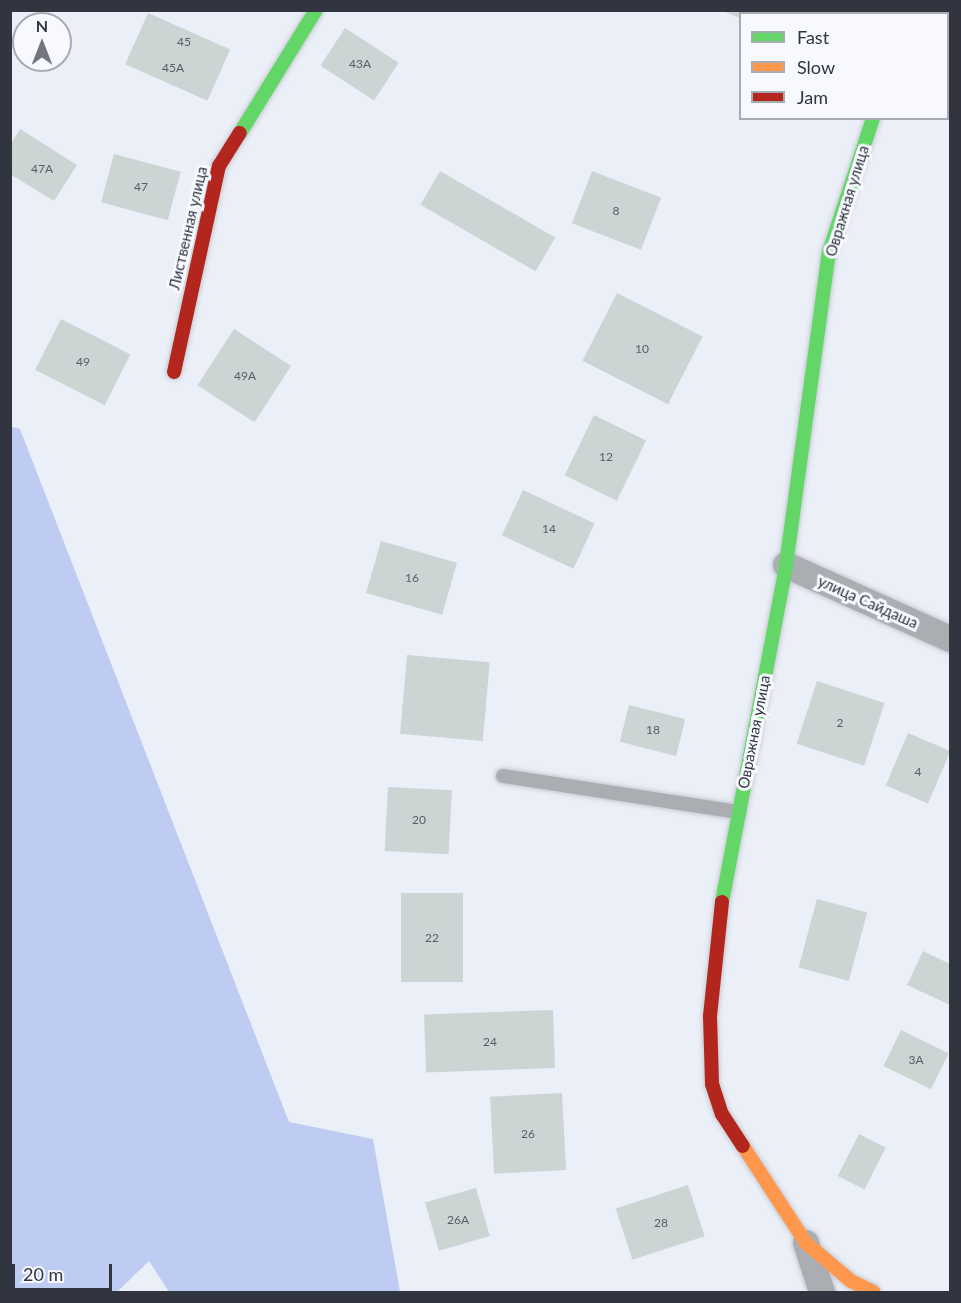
<!DOCTYPE html>
<html>
<head>
<meta charset="utf-8">
<style>
	body { margin:0 }
	#map { position:relative; width:961px; height:1303px; overflow:hidden; background:#ebeff8; font-family:Lato,sans-serif }
	div>[style] { position:absolute }
	[style*='--x'] { left:calc(var(--x)*1px); top:calc(var(--y)*1px); width:calc(var(--w)*1px); rotate:calc(var(--a)*1deg) }
	.forest>* { inset:0; background:#beccf4 }
	.building>* { inset:0; background:#cdd4d4; transform-origin:0 0 }
	.roads { filter:drop-shadow(0 0 2px #c7cbd2) drop-shadow(0 0 2px #c7cbd2) }
	.lane>* { height:14px; margin:-7px; padding:0 7px; transform-origin:7px; border-radius:7px; background:#aaadb2 }
	.street>* { height:26px; margin:-13px; padding:0 13px; transform-origin:13px; border-radius:13px; background:#aaadb2 }
	.fast>* { height:14px; margin:-7px; padding:0 7px; transform-origin:7px; border-radius:7px; background:#63d668 }
	.slow>* { height:14px; margin:-7px; padding:0 7px; transform-origin:7px; border-radius:7px; background:#ff974d }
	.jam>* { height:14px; margin:-7px; padding:0 7px; transform-origin:7px; border-radius:7px; background:#b3261e }
	span { translate:-50% -50%; white-space:nowrap; text-align:center; line-height:1.15; -webkit-text-stroke:6px #f7f9ff; paint-order:stroke }
	.number-label { font-size:12px; color:#585d65 }
	.number-label span { -webkit-text-stroke-width:0 }
	.street-label { font-size:15px; color:#313540 }
	.frame { position:absolute; inset:0; border:12px solid #313540; pointer-events:none }
	.legend { position:absolute; left:739px; top:12px; width:210px; height:108px; box-sizing:border-box; background:#f7f9ff; border:2px solid #a8abb3; margin:0; padding:8px 10px; list-style:none; font-size:18px; color:#313540 }
	.legend li { display:flex; align-items:center; gap:12px; height:30px }
	.legend b { width:30px; border:2px solid #a8abb3 }
	.north { position:absolute; left:12px; top:12px; width:60px; height:60px; box-sizing:border-box; background:#f7f9ff; border:2px solid #a8abb3; border-radius:50%; rotate:0deg; font-size:16px; font-weight:700; line-height:24px; text-align:center; color:#313540 }
	.north::after { content:''; display:block; margin:auto; width:21px; height:27px; background:#727680; clip-path:polygon(50% 0,100% 100%,50% 72%,0 100%) }
	.scale { position:absolute; left:12px; top:1264px; width:100px; height:27px; box-sizing:border-box; border:3px solid #313540; border-top:0; padding-left:8px; font-size:18px; line-height:21px; white-space:nowrap; color:#313540; -webkit-text-stroke:4px #f7f9ff; paint-order:stroke }
</style>
</head>
<body>
<div id="map">
	<div class="forest">
		<i style="clip-path:polygon(10px 426px,20px 429px,289px 1122px,373px 1139px,400px 1292px,169px 1292px,149px 1261px,117px 1292px,11px 1292px)"></i>
	</div>
	<div class="building">
		<i style="clip-path:polygon(720px 10px,809px 10px,740px 14px,740px 18px)"></i>
		<i style="left:148px;top:13px;width:90px;height:56px;rotate:24deg"></i>
		<i style="left:345px;top:28px;width:64px;height:45px;rotate:33deg"></i>
		<i style="clip-path:polygon(20px 129px,77px 165px,54px 201px,10px 174px,10px 145px)"></i>
		<i style="left:114px;top:154px;width:69px;height:50px;rotate:15deg"></i>
		<i style="left:440px;top:171px;width:133px;height:39px;rotate:30deg"></i>
		<i style="left:592px;top:171px;width:74px;height:56px;rotate:21deg"></i>
		<i style="left:617px;top:293px;width:96px;height:76px;rotate:27deg"></i>
		<i style="left:61px;top:319px;width:78px;height:57px;rotate:27deg"></i>
		<i style="left:234px;top:329px;width:68px;height:67px;rotate:33deg"></i>
		<i style="left:594px;top:415px;width:58px;height:67px;rotate:26deg"></i>
		<i style="left:523px;top:490px;width:79px;height:50px;rotate:25deg"></i>
		<i style="left:381px;top:541px;width:79px;height:54px;rotate:16deg"></i>
		<i style="left:407px;top:655px;width:83px;height:79px;rotate:5deg"></i>
		<i style="left:817px;top:681px;width:71px;height:66px;rotate:18deg"></i>
		<i style="left:629px;top:705px;width:58px;height:38px;rotate:14deg"></i>
		<i style="left:908px;top:733px;width:46px;height:57px;rotate:23deg"></i>
		<i style="left:388px;top:787px;width:64px;height:64px;rotate:3deg"></i>
		<i style="left:401px;top:893px;width:62px;height:89px"></i>
		<i style="left:817px;top:899px;width:52px;height:71px;rotate:15deg"></i>
		<i style="clip-path:polygon(923px 951px,950px 964px,950px 1005px,907px 985px)"></i>
		<i style="left:553px;top:1010px;width:58px;height:129px;rotate:88deg"></i>
		<i style="left:901px;top:1030px;width:53px;height:40px;rotate:26deg"></i>
		<i style="left:562px;top:1093px;width:77px;height:72px;rotate:87deg"></i>
		<i style="left:859px;top:1134px;width:30px;height:47px;rotate:27deg"></i>
		<i style="left:688px;top:1185px;width:54px;height:76px;rotate:72deg"></i>
		<i style="left:476px;top:1188px;width:50px;height:53px;rotate:74deg"></i>
	</div>
	<div class="roads">
		<div class="lane">
			<i style="--x:503;--y:776;--w:239;--a:8.7"></i>
		</div>
		<div class="street">
			<i style="--x:907;--y:14;--w:4;--a:-76"></i>
			<i style="--x:786;--y:565;--w:180;--a:24.3"></i>
			<i style="--x:806;--y:1243;--w:52;--a:71.9"></i>
		</div>
		<div class="fast">
			<i style="--x:240;--y:133;--w:145;--a:-58.3"></i>
			<i style="--x:722;--y:902;--w:343;--a:-79.2"></i>
			<i style="--x:786;--y:565;--w:316;--a:-82.2"></i>
			<i style="--x:829;--y:252;--w:141;--a:-71.8"></i>
		</div>
		<div class="slow">
			<i style="--x:743;--y:1146;--w:116;--a:57"></i>
			<i style="--x:806;--y:1243;--w:59;--a:40.2"></i>
			<i style="--x:851;--y:1281;--w:25;--a:26"></i>
		</div>
		<div class="jam">
			<i style="--x:174;--y:372;--w:211;--a:-77.7"></i>
			<i style="--x:219;--y:166;--w:39;--a:-58"></i>
			<i style="--x:722;--y:902;--w:115;--a:96"></i>
			<i style="--x:710;--y:1016;--w:68;--a:88.3"></i>
			<i style="--x:712;--y:1084;--w:32;--a:72"></i>
			<i style="--x:722;--y:1114;--w:38;--a:57"></i>
		</div>
	</div>
	<div class="number-label">
		<span style="left:184px;top:42px">45</span>
		<span style="left:360px;top:64px">43А</span>
		<span style="left:173px;top:68px">45А</span>
		<span style="left:42px;top:169px">47А</span>
		<span style="left:141px;top:187px">47</span>
		<span style="left:616px;top:211px">8</span>
		<span style="left:642px;top:349px">10</span>
		<span style="left:83px;top:362px">49</span>
		<span style="left:245px;top:376px">49А</span>
		<span style="left:606px;top:457px">12</span>
		<span style="left:549px;top:529px">14</span>
		<span style="left:412px;top:578px">16</span>
		<span style="left:840px;top:723px">2</span>
		<span style="left:653px;top:730px">18</span>
		<span style="left:918px;top:772px">4</span>
		<span style="left:419px;top:820px">20</span>
		<span style="left:432px;top:938px">22</span>
		<span style="left:490px;top:1042px">24</span>
		<span style="left:916px;top:1060px">3А</span>
		<span style="left:528px;top:1134px">26</span>
		<span style="left:458px;top:1220px">26А</span>
		<span style="left:661px;top:1223px">28</span>
	</div>
	<div class="street-label">
		<span style="left:847px;top:201px;rotate:-73deg">Овражная улица</span>
		<span style="left:188px;top:228px;rotate:-77deg">Лиственная улица</span>
		<span style="left:868px;top:602px;rotate:24deg">улица Сайдаша</span>
		<span style="left:754px;top:732px;rotate:-79deg">Овражная улица</span>
	</div>
	<div class="frame"></div>
	<ul class="legend">
	<li><b style="height:8px;background:#63d668"></b>Fast</li>
	<li><b style="height:8px;background:#ff974d"></b>Slow</li>
	<li><b style="height:8px;background:#b3261e"></b>Jam</li>
	</ul>
	<div class="north">N</div>
	<div class="scale">20 m</div>
</div>
</body>
</html>
